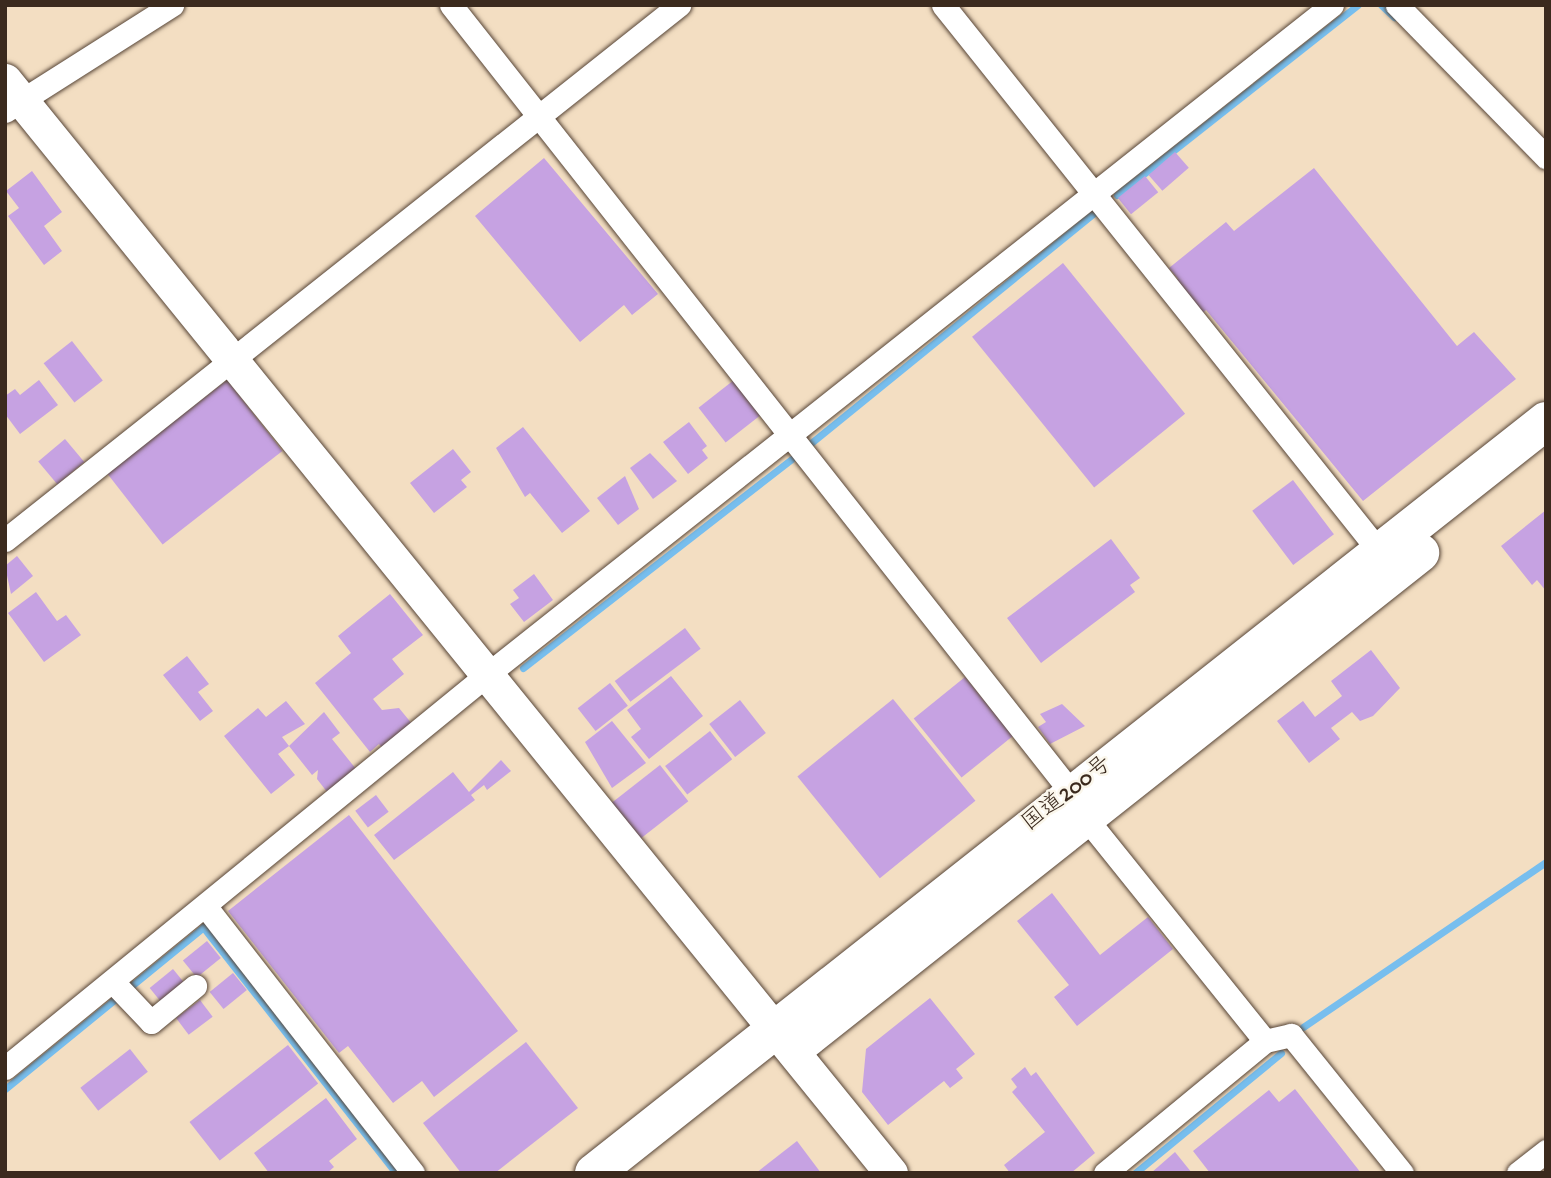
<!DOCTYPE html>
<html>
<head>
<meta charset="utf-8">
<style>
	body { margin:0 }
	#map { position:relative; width:1551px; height:1178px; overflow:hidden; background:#f3dec2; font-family:"Gochi Hand","Klee One",sans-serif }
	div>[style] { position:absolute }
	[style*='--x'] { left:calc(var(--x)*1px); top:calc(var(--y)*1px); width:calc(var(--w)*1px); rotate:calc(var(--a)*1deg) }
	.stream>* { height:7px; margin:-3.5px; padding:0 3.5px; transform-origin:3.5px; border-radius:3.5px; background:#77beee }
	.building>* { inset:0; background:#c6a2e2; transform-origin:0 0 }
	.roads { filter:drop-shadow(0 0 2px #574537) drop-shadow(0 0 2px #574537) }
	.street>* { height:23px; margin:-11.5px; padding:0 11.5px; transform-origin:11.5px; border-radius:11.5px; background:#fff }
	.secondary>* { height:33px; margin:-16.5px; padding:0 16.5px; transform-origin:16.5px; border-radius:16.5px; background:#fff }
	.highway>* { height:38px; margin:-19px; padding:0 19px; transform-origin:19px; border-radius:19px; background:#fff }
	span { translate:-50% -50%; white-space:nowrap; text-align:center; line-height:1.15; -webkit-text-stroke:5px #fbf7ec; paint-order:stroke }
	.street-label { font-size:23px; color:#3b2a1e }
	.frame { position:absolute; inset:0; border:7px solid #3b2a1e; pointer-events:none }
</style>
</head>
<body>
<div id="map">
	<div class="stream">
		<i style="--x:1381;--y:5;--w:18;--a:43"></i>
		<i style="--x:1117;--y:195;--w:307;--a:-38.3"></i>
		<i style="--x:811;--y:443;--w:365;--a:-39.1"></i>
		<i style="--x:523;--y:668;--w:340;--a:-37.9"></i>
		<i style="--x:203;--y:927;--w:313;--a:51.9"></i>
		<i style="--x:1303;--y:1027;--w:294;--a:-34.2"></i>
		<i style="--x:5;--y:1089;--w:259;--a:-39.2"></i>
		<i style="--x:1135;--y:1173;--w:189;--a:-39.4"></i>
	</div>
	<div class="building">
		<i style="left:1175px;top:152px;width:21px;height:35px;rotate:49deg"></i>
		<i style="clip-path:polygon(544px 158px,658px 294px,632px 315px,624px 305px,580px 342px,475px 216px)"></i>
		<i style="clip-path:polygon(1314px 168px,1457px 346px,1474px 332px,1516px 379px,1363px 501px,1206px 310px,1197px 318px,1170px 284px,1178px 279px,1169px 268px,1226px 222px,1234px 231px)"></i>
		<i style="clip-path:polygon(32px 171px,62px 212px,44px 226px,62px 251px,44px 265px,8px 216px,19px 208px,6px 191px)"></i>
		<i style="left:1145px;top:176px;width:21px;height:35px;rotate:51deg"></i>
		<i style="left:1063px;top:263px;width:194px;height:117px;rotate:51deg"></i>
		<i style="left:72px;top:341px;width:50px;height:36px;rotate:52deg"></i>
		<i style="clip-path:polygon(39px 380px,58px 405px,20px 434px,5px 414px,5px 396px,15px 389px,20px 395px)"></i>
		<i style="left:227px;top:380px;width:90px;height:152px;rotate:52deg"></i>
		<i style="left:734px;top:380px;width:44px;height:45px;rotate:52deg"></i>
		<i style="clip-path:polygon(689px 422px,707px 446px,702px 450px,708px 458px,688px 474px,663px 442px)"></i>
		<i style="clip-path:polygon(523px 427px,590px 511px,562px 533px,530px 493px,525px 497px,496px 448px)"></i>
		<i style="left:65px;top:439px;width:30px;height:35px;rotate:50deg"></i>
		<i style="clip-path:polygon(453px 449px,471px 472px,461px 480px,467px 487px,434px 513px,410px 483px)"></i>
		<i style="clip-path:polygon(650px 453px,677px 481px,653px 499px,630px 468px)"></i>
		<i style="clip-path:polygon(625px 476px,639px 509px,618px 525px,597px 498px)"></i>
		<i style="left:1293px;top:480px;width:68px;height:51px;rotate:53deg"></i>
		<i style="clip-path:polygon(1546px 510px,1546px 591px,1537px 580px,1532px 585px,1501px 546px)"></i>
		<i style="clip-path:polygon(1111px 539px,1140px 578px,1130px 585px,1135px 592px,1041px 663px,1007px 618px)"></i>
		<i style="clip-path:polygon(17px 556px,33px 576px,11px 594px,5px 566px)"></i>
		<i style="clip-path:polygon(534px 574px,553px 600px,524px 622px,510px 604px,519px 598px,513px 590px)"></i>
		<i style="clip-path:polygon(36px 592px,57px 621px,66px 615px,81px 635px,44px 662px,8px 613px)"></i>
		<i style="clip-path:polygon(390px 594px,423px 635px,392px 659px,404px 674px,373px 699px,382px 710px,399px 708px,417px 730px,387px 754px,379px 744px,370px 752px,315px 683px,351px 653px,338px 636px)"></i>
		<i style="left:685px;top:628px;width:26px;height:88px;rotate:53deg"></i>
		<i style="clip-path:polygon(1371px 650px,1400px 688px,1373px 716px,1360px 721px,1352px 712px,1331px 728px,1340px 739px,1309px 763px,1277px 721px,1303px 701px,1315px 717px,1342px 696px,1331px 681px)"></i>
		<i style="clip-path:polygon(187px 656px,209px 684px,198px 692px,213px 711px,200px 721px,163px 675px)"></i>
		<i style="clip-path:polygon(671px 676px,703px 716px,649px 759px,631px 737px,641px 729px,627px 710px)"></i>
		<i style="left:965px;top:677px;width:76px;height:66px;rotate:51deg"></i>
		<i style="left:610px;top:683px;width:29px;height:41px;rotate:52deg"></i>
		<i style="left:893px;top:699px;width:131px;height:123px;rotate:51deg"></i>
		<i style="left:740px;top:700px;width:42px;height:39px;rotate:52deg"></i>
		<i style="clip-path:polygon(286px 701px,305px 724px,282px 737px,289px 746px,278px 754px,295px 775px,271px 794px,224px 736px,258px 708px,266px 717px)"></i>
		<i style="clip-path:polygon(1062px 704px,1085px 726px,1050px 744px,1038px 727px,1046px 722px,1040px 714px)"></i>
		<i style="clip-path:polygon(324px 712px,340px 733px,332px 739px,360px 774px,331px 797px,317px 779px,318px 770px,312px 775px,289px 746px)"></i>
		<i style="clip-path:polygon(612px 721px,646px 763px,612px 788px,585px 742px)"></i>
		<i style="left:710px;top:731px;width:36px;height:57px;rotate:52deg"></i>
		<i style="clip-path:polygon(501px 760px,511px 771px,487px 790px,484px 785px,471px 795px,475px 800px,394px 860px,374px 835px,453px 772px,469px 792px)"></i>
		<i style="left:660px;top:765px;width:46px;height:64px;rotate:52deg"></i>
		<i style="left:376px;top:795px;width:21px;height:26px;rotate:53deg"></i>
		<i style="clip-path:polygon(349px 815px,518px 1031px,434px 1097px,422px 1081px,393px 1103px,348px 1046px,339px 1053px,228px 911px)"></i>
		<i style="clip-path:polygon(1052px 893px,1100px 955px,1148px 917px,1173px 949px,1077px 1026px,1054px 997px,1069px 985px,1017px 921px)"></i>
		<i style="left:207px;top:941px;width:22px;height:31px;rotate:51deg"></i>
		<i style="left:173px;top:969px;width:22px;height:30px;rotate:51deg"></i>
		<i style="left:233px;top:973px;width:22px;height:30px;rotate:51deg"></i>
		<i style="clip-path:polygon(930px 998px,975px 1054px,956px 1069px,963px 1078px,950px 1088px,944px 1081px,888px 1125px,862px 1092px,866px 1049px)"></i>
		<i style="left:200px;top:1000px;width:21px;height:30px;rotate:53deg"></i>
		<i style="clip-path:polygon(526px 1042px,578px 1108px,495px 1173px,461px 1173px,423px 1123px)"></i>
		<i style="left:288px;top:1045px;width:49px;height:125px;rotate:52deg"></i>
		<i style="left:130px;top:1049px;width:29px;height:63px;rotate:52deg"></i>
		<i style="clip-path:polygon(1025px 1067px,1031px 1076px,1036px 1072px,1095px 1153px,1071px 1173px,1010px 1173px,1004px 1165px,1045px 1132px,1012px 1092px,1017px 1087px,1011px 1079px)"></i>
		<i style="clip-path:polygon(1295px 1089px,1361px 1173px,1210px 1173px,1193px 1151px,1269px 1090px,1279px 1102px)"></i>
		<i style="clip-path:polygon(326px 1098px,357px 1139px,329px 1161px,334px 1167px,327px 1173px,269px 1173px,254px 1153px)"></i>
		<i style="clip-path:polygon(797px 1141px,821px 1173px,756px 1173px)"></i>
		<i style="clip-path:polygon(1175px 1152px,1192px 1173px,1151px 1173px)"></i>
	</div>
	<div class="roads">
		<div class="street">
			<i style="--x:451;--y:5;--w:1002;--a:51.77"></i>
			<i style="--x:943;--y:5;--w:699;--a:51.39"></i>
			<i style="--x:1397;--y:5;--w:213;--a:45.6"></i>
			<i style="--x:5;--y:111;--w:198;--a:-32.4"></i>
			<i style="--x:5;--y:540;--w:861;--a:-38.44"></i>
			<i style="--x:1085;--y:817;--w:287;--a:51.2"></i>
			<i style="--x:206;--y:907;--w:337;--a:52.1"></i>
			<i style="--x:113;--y:982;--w:55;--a:46.5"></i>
			<i style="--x:151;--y:1022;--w:57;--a:-39.3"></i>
			<i style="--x:5;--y:1068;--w:618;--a:-39.22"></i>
			<i style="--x:484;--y:677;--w:1082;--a:-38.4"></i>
			<i style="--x:1105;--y:1173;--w:207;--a:-39.5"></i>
			<i style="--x:1265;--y:1041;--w:27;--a:-13"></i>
			<i style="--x:1291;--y:1035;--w:177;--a:51.2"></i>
			<i style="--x:1518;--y:1173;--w:36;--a:-38"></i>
		</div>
		<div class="secondary">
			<i style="--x:5;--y:80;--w:1407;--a:50.97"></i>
		</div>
		<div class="highway">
			<i style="--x:803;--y:1041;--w:787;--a:-38.34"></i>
			<i style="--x:594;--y:1173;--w:1213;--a:-38.31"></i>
		</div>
	</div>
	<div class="street-label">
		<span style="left:1068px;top:795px;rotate:-38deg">国道200号</span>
	</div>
	<div class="frame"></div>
</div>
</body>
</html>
